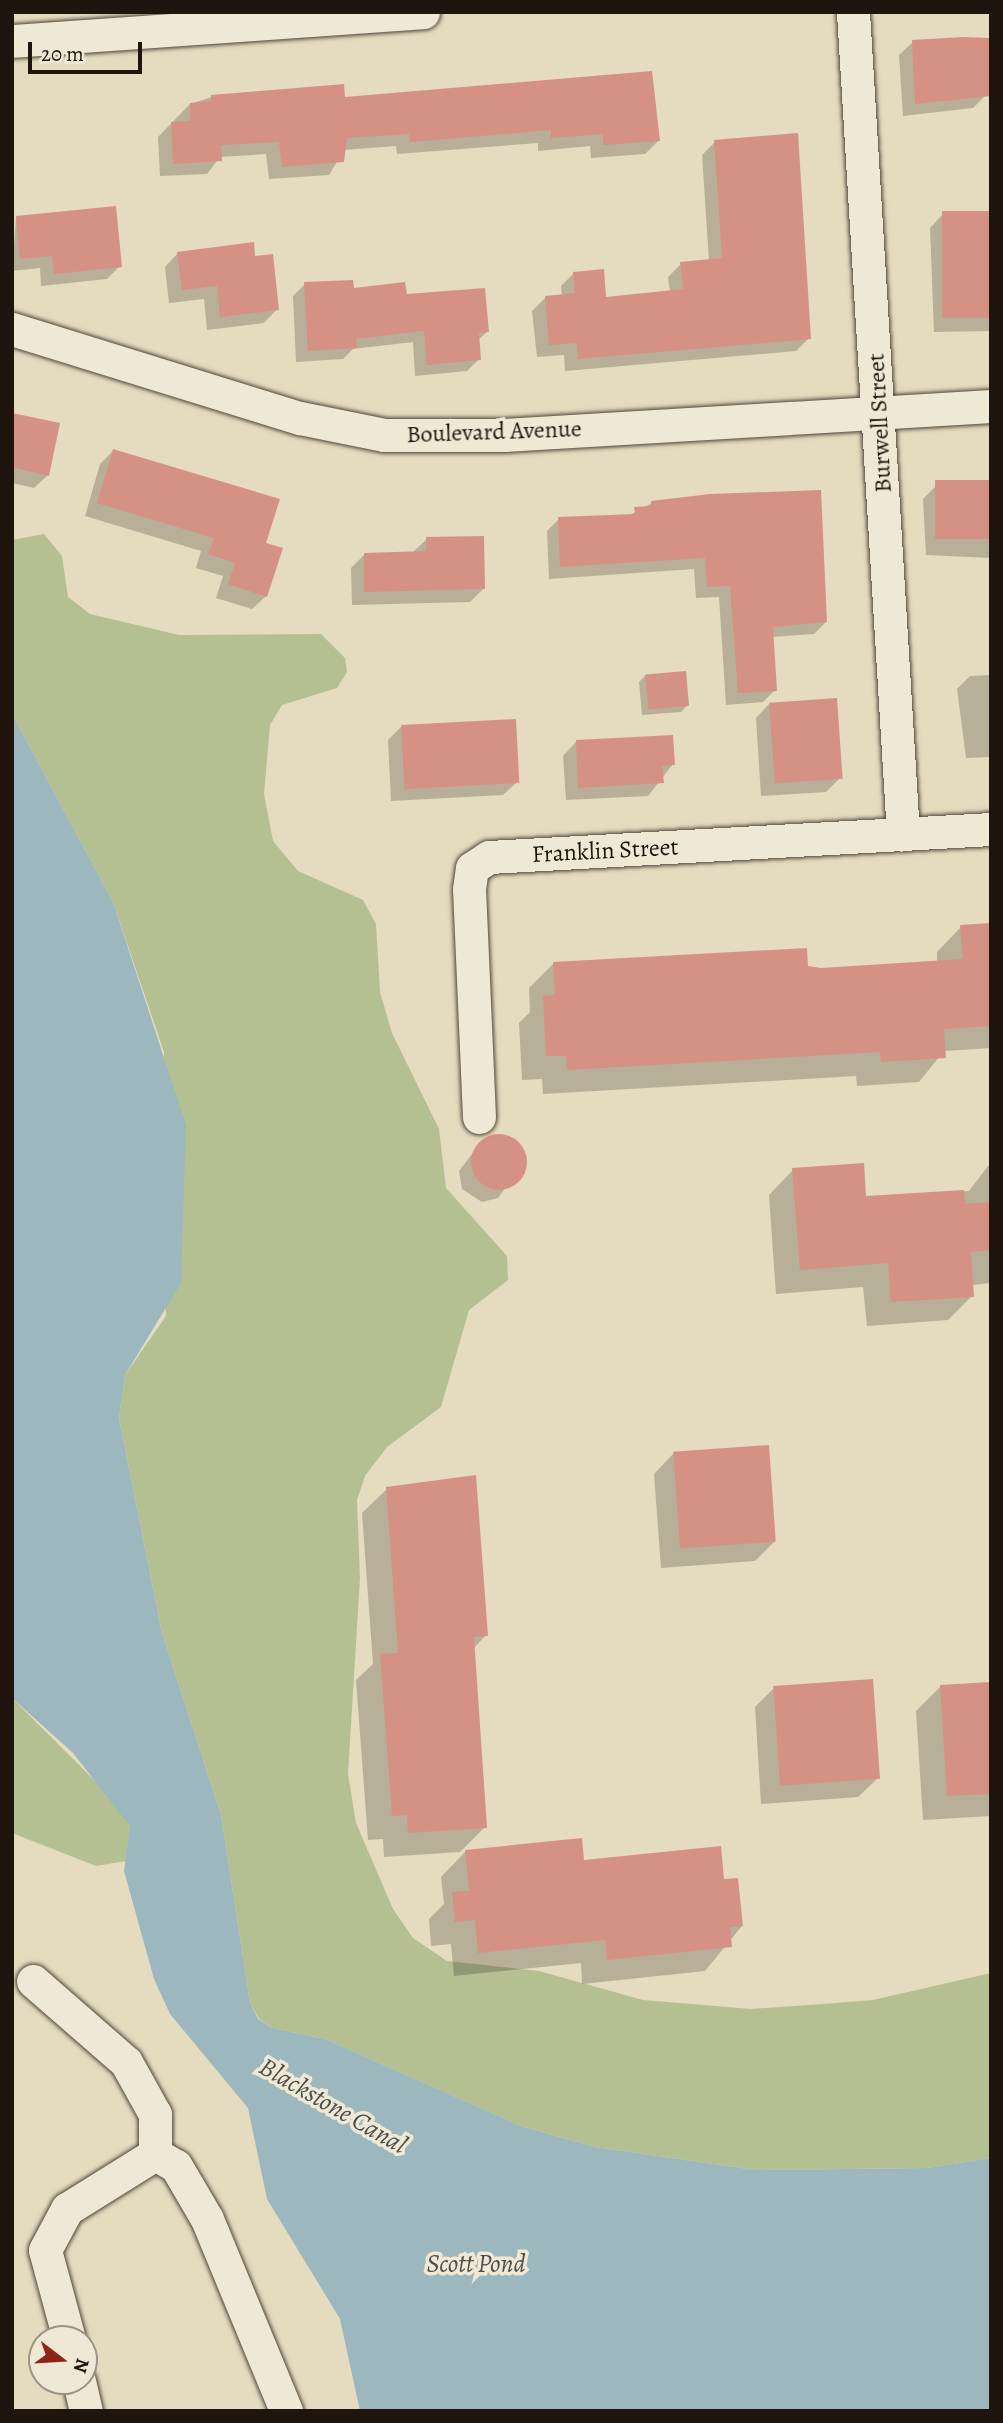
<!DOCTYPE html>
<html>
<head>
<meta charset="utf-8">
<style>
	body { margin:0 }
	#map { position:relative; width:1003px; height:2423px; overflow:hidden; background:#e5dbbf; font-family:Alegreya,serif }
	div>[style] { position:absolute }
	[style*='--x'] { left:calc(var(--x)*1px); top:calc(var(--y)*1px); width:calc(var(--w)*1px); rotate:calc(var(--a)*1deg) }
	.green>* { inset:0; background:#b4c092 }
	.water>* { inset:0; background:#9cb8be }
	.shadow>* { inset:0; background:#0003 }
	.building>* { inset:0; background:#d69185; transform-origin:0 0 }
	.round { border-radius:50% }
	.roads { filter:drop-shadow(0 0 2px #50463a) drop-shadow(0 0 2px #50463a) }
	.minor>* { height:33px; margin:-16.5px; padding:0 16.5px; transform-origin:16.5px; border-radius:16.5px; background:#eee8d5 }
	span { translate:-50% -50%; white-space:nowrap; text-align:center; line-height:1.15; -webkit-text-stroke:7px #eee8d5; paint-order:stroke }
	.street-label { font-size:24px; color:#1f150e }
	.water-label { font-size:26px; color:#4b4e4c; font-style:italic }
	.frame { position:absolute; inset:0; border:14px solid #1f150e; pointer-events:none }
	.north { position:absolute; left:28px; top:2325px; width:70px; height:70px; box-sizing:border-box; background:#eee8d5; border:2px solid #9b9485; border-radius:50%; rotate:107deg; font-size:19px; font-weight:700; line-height:28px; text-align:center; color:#1f150e }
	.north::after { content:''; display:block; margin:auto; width:24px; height:32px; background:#8f2418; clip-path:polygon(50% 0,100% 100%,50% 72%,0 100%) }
	.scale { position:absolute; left:28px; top:42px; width:114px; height:32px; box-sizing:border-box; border:4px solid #1f150e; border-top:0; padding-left:9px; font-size:21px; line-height:24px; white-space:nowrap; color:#1f150e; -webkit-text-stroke:5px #eee8d5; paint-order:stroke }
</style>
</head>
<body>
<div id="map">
	<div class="green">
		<i style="clip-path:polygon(44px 534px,62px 556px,68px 597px,90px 614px,179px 635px,321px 634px,345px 658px,347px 672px,337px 688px,282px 705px,270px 725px,264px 794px,273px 841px,298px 871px,363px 900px,376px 924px,380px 992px,392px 1033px,439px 1129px,446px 1188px,507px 1256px,508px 1280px,469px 1310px,441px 1407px,387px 1447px,365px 1476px,357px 1500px,360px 1578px,348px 1774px,356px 1823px,393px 1909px,413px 1938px,447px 1961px,539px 1971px,643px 2000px,751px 2009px,823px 2004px,873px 2000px,991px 1973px,991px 2158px,927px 2168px,755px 2170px,595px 2147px,521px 2126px,325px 2039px,272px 2028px,259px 2019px,250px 2003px,221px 1815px,162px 1633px,119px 1418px,125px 1375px,166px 1316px,164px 1052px,113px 902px,12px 714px,12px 540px)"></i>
		<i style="clip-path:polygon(12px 1698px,119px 1805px,130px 1826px,126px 1861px,96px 1866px,12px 1833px)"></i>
	</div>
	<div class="water">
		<i style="clip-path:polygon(12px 714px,113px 902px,186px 1125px,181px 1283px,125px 1375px,119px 1418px,162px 1633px,221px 1815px,250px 2003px,258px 2019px,272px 2028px,325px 2039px,521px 2126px,595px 2147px,755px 2170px,927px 2168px,991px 2158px,991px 2411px,360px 2411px,340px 2319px,267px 2199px,248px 2108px,170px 2014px,154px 1979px,124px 1871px,130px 1826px,73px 1753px,12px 1698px)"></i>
	</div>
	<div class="shadow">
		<i style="clip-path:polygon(913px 42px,986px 95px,973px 108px,903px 116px,899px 55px)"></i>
		<i style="clip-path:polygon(651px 73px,659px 140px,645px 154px,591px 158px,590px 146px,538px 151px,538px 143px,397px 154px,396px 146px,344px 150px,329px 175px,269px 179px,266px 154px,220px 157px,207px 174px,160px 176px,158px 137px,190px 104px,212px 97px,343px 99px)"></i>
		<i style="clip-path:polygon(715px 142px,809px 338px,796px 351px,565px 371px,564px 355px,537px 357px,532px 311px,545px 298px,562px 296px,561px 286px,574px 273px,604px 299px,670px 292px,668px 277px,681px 264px,709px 261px,702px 155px)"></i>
		<i style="clip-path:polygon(943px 214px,991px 242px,990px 331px,934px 332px,930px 228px)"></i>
		<i style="clip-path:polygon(16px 218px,120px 266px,107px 279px,41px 286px,40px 268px,12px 271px)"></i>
		<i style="clip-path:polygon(178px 253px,254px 258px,277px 309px,264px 323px,207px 330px,204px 299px,169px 303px,165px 267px)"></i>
		<i style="clip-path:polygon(305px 284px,405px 296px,487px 332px,477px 341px,479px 359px,467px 371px,415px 376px,413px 342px,353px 349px,343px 359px,296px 362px,293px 296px)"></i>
		<i style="clip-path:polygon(12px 415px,48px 475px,34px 488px,12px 483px)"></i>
		<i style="clip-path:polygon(113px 451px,264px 544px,266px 596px,252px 609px,216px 598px,223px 576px,196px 568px,201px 551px,85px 516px,100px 464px)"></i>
		<i style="clip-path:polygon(991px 484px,991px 558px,926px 555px,923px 499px,936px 486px)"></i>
		<i style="clip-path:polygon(652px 503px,826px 622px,814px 634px,771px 637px,775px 690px,763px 702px,726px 705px,719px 597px,696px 598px,694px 569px,549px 579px,547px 531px,559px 519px,628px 516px)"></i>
		<i style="clip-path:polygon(427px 539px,484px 588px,470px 602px,352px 605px,351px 568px,365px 554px,413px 552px)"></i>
		<i style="clip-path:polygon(646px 675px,687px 706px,681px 712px,642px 715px,639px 682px)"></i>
		<i style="clip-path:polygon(991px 675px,991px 757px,966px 758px,957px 689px,970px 676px)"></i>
		<i style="clip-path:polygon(769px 704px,840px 778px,826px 792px,761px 796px,756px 718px)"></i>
		<i style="clip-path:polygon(402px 726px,517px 782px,503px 795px,391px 801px,388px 740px)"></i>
		<i style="clip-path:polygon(576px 742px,673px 764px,648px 796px,566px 800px,563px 756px)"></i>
		<i style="clip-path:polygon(991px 925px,991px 1048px,944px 1051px,919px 1082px,857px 1086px,856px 1076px,543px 1094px,542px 1079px,522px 1080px,519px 1023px,530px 1012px,529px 988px,554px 963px,821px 970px,937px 962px,937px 952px,961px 927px)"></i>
		<i style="clip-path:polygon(498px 1135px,520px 1147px,524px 1163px,498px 1198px,482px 1202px,462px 1189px,459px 1171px,481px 1142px)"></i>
		<i style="clip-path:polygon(991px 1162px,991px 1283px,972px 1285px,972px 1296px,948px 1320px,867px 1326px,863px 1287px,776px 1294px,769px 1195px,793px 1170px,864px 1198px,969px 1191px)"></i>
		<i style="clip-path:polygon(673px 1454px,775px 1541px,755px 1561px,661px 1568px,654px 1474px)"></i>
		<i style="clip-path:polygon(475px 1477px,486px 1635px,473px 1649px,485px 1827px,460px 1852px,384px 1857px,383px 1839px,368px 1840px,356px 1680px,373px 1664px,362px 1513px,387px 1489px)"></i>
		<i style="clip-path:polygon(991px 1683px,991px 1816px,923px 1820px,916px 1711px,941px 1686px)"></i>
		<i style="clip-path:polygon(774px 1688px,878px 1778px,858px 1797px,761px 1804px,755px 1707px)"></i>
		<i style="clip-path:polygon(465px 1852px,722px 1881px,742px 1926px,705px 1971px,582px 1984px,581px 1963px,454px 1976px,451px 1944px,431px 1946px,429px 1919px,444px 1904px,441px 1877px)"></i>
	</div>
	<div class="building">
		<i style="clip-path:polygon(963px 37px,991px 38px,991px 96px,915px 104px,912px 40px)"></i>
		<i style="clip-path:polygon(652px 71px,660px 141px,603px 145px,603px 134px,551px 138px,551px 130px,410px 142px,409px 134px,347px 138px,344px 162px,282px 167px,279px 142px,221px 145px,222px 161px,173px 164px,171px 122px,190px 121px,190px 103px,211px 101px,211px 95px,344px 84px,345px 97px)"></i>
		<i style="clip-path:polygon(798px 133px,811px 339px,578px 359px,577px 343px,549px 345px,545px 296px,575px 293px,573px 272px,604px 269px,606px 297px,683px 289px,680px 262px,722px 258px,714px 140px)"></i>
		<i style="clip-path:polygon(116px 206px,122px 267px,54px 274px,52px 256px,20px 259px,16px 216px)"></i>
		<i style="left:991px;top:211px;width:107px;height:49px;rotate:90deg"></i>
		<i style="clip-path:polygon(254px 242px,255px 256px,273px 254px,279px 310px,220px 317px,217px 286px,182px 290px,177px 252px)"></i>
		<i style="clip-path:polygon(353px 280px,354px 288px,405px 282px,407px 294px,485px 288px,489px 332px,479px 333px,481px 360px,427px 365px,424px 331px,356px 339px,357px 348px,308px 351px,304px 282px)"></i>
		<i style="clip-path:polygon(12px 413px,60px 423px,49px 476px,12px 467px)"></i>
		<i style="clip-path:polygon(113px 449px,280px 499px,266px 543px,283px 548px,267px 597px,228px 584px,235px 563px,208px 554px,214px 538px,97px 503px)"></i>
		<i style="left:991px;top:480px;width:59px;height:56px;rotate:90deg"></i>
		<i style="clip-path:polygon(821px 490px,827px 622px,773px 627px,777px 691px,738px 693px,730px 586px,707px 587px,705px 558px,560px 567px,558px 517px,635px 514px,634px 507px,651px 506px,651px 501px,710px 494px)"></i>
		<i style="clip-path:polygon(484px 536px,485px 589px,364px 592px,364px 553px,426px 551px,426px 537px)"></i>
		<i style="left:686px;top:671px;width:35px;height:41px;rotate:85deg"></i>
		<i style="left:837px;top:698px;width:81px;height:68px;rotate:86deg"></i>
		<i style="left:516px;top:719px;width:64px;height:115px;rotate:87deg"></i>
		<i style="clip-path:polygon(673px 735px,675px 765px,662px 766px,664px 783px,578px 788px,576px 740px)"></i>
		<i style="clip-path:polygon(991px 923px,991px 1026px,944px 1029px,946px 1058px,881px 1062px,880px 1052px,567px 1070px,566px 1056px,546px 1056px,543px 996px,555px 995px,553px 962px,807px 948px,808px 966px,821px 968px,963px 959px,960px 925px)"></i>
		<i class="round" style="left:471px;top:1134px;width:56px;height:56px"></i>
		<i style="clip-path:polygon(864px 1163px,866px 1196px,964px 1190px,965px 1204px,991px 1202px,991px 1250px,971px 1252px,974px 1297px,891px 1302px,888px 1263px,800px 1270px,792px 1168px)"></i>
		<i style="left:769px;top:1445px;width:97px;height:96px;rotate:86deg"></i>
		<i style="clip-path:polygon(476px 1475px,488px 1636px,474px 1637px,487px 1828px,408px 1833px,407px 1815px,392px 1816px,380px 1654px,398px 1653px,386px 1487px)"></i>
		<i style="left:873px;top:1679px;width:100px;height:100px;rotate:86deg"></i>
		<i style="clip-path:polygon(991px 1682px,991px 1794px,947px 1796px,940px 1685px)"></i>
		<i style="clip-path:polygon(582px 1838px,584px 1860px,721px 1846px,724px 1879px,738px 1878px,743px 1926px,730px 1927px,732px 1947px,607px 1960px,605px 1940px,478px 1953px,475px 1920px,455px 1922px,452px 1892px,469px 1891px,465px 1850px)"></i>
	</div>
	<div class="roads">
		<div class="minor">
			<i style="--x:853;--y:12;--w:824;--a:86.52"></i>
			<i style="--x:12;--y:41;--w:412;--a:-4"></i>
			<i style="--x:12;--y:329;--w:301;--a:17.2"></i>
			<i style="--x:300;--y:418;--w:86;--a:11.4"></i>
			<i style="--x:384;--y:435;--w:120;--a:0"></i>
			<i style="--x:504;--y:435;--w:488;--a:-3.4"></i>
			<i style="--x:479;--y:1117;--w:228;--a:-92.5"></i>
			<i style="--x:469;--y:889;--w:21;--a:-82"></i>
			<i style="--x:472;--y:868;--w:20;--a:-33"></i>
			<i style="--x:489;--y:857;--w:503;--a:-3.19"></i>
			<i style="--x:33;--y:1981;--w:123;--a:41.1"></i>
			<i style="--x:126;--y:2062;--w:60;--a:60.9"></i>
			<i style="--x:155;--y:2114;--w:40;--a:90"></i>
			<i style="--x:69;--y:2339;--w:92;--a:-105.1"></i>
			<i style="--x:45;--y:2250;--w:47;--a:-61.8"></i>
			<i style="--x:67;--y:2209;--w:104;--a:-32"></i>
			<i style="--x:155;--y:2154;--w:24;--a:30"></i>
			<i style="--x:176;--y:2166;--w:61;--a:59.7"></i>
			<i style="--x:207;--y:2219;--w:208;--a:67.6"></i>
			<i style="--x:79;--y:2381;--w:31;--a:77"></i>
		</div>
	</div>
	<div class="street-label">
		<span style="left:880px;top:423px;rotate:-93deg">Burwell Street</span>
		<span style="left:494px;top:432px;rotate:-2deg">Boulevard Avenue</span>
		<span style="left:605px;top:851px;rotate:-3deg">Franklin Street</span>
	</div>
	<div class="water-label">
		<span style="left:333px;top:2106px;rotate:30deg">Blackstone Canal</span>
		<span style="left:476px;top:2264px">Scott Pond</span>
	</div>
	<div class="frame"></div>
	<div class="north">N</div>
	<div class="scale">20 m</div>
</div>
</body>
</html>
